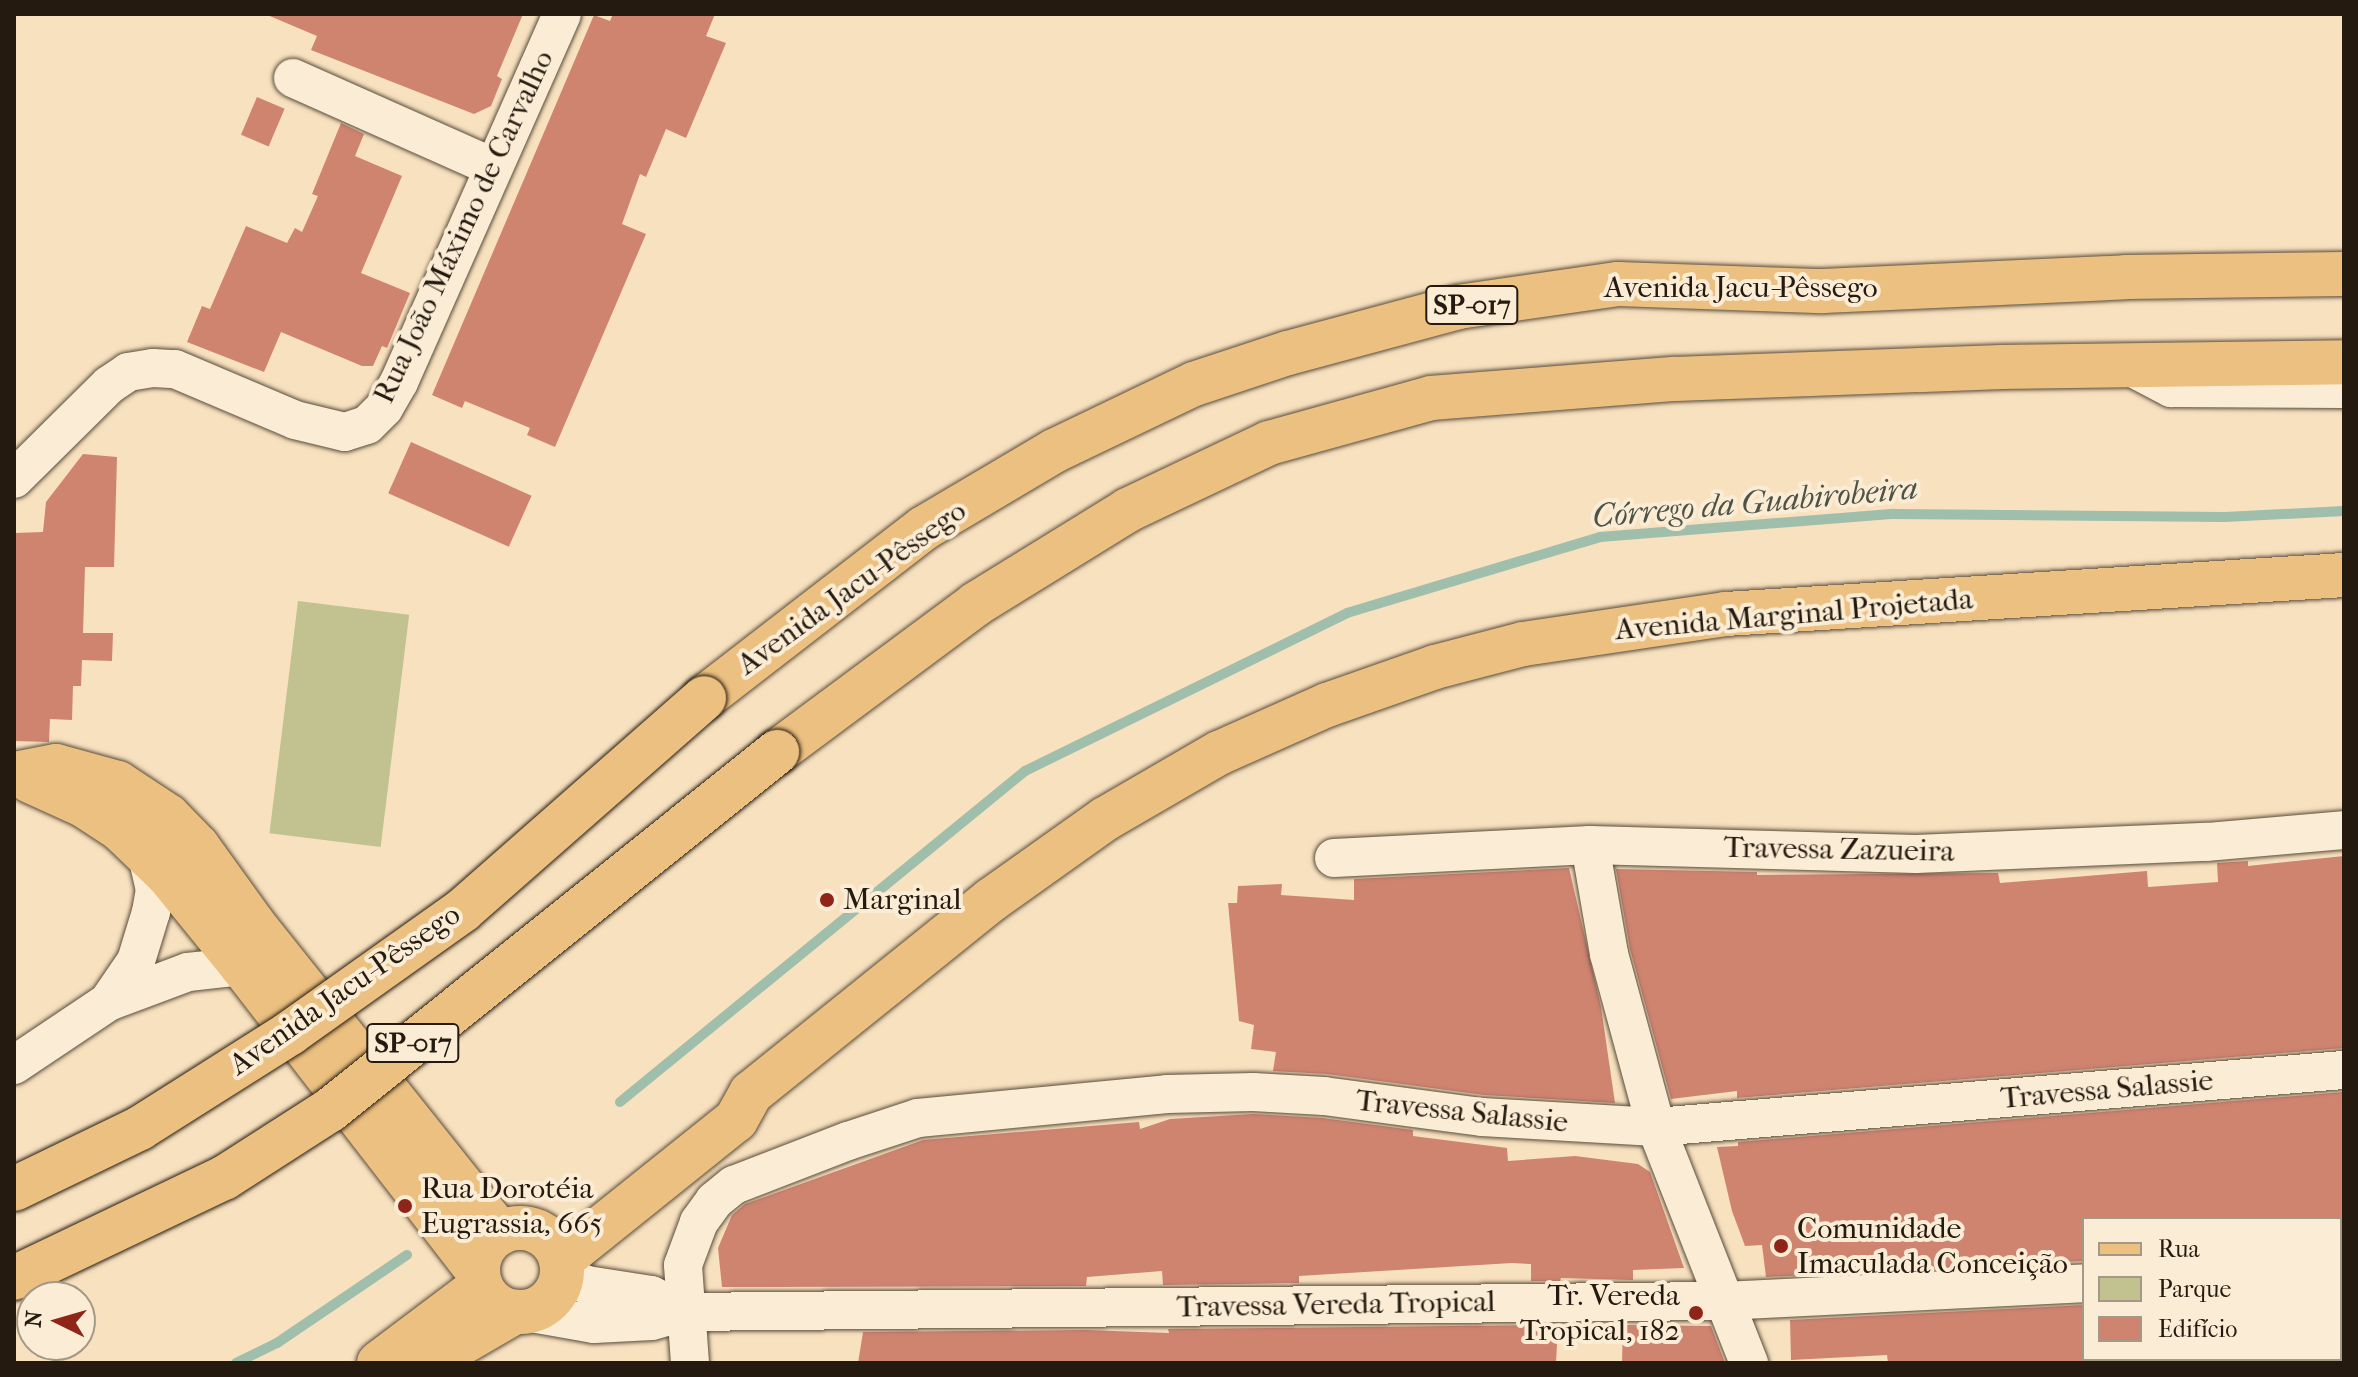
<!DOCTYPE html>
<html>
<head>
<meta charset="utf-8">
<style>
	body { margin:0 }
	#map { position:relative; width:2358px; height:1377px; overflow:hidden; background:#f8e1bf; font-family:"IM FELL French Canon",serif }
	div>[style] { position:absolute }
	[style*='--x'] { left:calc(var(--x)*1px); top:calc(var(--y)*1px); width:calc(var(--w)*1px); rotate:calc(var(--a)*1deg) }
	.green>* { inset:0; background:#c1c28f; transform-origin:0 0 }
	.stream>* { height:10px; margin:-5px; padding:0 5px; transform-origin:5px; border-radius:5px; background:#9fbeab }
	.building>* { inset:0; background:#cf8470; transform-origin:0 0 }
	.roads { filter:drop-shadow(0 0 2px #594c3b) drop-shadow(0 0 2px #594c3b) }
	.minor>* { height:38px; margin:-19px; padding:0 19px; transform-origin:19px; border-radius:19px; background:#faecd5 }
	.major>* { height:44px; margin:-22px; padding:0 22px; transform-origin:22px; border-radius:22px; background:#ecc080 }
	.major>.ring { margin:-22px; padding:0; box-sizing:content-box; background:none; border:44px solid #ecc080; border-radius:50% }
	.highway>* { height:44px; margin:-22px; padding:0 22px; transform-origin:22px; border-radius:22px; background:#ecc080 }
	.bridges { filter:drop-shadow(0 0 2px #241a0f) drop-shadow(0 0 2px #241a0f) }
	.highway-bridge>* { height:44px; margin:-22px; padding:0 22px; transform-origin:22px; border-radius:22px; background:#ecc080 }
	.dots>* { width:22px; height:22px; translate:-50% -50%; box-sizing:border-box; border:4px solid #faecd5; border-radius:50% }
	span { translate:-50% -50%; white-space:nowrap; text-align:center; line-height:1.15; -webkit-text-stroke:8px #faecd5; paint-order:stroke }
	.shield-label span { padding:2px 6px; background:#faecd5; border:2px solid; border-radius:6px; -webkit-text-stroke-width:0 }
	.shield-label { font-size:28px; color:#241a0f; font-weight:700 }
	.street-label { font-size:30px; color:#241a0f }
	.poi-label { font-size:30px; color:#241a0f }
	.left { translate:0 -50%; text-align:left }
	.right { translate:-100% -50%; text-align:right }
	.water-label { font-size:32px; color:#4f5346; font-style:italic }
	.frame { position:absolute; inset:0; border:16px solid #241a0f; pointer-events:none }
	.legend { position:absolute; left:2082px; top:1217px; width:260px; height:144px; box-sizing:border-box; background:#faecd5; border:2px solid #a49886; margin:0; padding:10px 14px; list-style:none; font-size:24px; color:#241a0f }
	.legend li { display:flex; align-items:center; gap:16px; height:40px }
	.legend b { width:40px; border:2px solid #a49886 }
	.north { position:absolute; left:16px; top:1281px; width:80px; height:80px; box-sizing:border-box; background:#faecd5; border:2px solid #a49886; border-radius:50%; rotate:275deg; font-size:22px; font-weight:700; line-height:32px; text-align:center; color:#241a0f }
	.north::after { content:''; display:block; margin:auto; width:28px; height:36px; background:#8f2418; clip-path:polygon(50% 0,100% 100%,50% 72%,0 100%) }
</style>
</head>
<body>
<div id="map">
	<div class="green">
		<i style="left:298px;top:601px;width:112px;height:234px;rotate:7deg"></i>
	</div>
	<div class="stream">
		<i style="--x:620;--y:1102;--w:523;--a:-39.26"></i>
		<i style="--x:1025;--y:771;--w:359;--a:-26.1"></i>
		<i style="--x:1347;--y:613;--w:264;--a:-16.7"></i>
		<i style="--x:1600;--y:537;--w:295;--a:-4.5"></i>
		<i style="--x:1894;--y:514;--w:331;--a:0.5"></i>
		<i style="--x:2225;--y:517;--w:119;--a:-2.9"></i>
		<i style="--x:236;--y:1363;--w:46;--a:-26"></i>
		<i style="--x:277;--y:1343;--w:157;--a:-34.1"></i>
	</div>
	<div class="building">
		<i style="clip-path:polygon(265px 14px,523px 14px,497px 76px,502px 79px,491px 106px,474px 114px,311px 50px,317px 36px)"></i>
		<i style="clip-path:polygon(613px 14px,715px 14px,706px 36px,726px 43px,686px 138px,666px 129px,646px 177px,640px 174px,622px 224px,646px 234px,555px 447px,527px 435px,530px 428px,465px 401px,462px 408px,432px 395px,594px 15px,610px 21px)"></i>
		<i style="left:257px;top:97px;width:30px;height:41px;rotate:23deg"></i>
		<i style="clip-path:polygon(341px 123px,364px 134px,355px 156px,402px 176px,361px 273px,410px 293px,387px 348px,382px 346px,373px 366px,362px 366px,281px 332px,264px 372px,187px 342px,202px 306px,210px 309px,246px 226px,287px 243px,295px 228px,302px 232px,318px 196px,312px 194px)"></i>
		<i style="left:411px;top:442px;width:132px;height:56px;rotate:24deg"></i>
		<i style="clip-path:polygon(83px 454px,117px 457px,114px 567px,85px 567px,83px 633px,113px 633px,112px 661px,82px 660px,81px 686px,73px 686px,72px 720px,50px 719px,49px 742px,14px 741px,14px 533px,43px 532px,46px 502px)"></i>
		<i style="clip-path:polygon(2344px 856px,2344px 1048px,1737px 1098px,1737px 1091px,1671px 1099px,1630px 949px,1616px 869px,1757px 872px,1757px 875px,1998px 873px,2000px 883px,2147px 871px,2148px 887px,2218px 882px,2217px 863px,2248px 861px,2248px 866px)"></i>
		<i style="clip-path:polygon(1569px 868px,1601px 1007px,1615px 1103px,1484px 1095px,1327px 1074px,1273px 1071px,1276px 1052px,1251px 1049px,1254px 1025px,1239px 1021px,1228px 903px,1237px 903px,1238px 886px,1282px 884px,1281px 895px,1354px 900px,1354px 879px)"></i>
		<i style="clip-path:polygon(2344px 1092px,2344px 1219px,2084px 1219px,2084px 1261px,1766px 1277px,1762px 1245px,1745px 1246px,1732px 1211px,1717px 1147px,1738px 1146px,1738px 1142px)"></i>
		<i style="clip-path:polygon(1253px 1114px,1322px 1118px,1413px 1130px,1413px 1136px,1507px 1148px,1508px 1161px,1575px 1156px,1638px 1164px,1650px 1172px,1684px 1268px,1633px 1270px,1633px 1280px,1561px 1278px,1560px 1281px,1531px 1281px,1531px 1264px,1512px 1263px,1299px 1276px,1299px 1283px,1163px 1285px,1162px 1271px,1087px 1277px,1086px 1286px,722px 1287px,718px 1248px,732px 1215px,745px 1204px,923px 1140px,1139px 1122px,1140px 1129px,1170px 1119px)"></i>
		<i style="clip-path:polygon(2084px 1305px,2084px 1363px,1888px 1363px,1887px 1355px,1791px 1360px,1790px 1320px)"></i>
		<i style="clip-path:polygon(1558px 1325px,1556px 1363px,858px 1363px,863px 1332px,1086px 1330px,1169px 1333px,1168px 1329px)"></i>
		<i style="clip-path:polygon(1623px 1325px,1711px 1326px,1725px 1363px,1622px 1363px)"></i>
	</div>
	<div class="roads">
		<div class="minor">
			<i style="--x:293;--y:78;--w:219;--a:24"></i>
			<i style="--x:2127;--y:365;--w:50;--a:27.6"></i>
			<i style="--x:2171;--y:388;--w:173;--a:0.3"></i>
			<i style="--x:14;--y:479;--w:134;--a:-44.7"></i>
			<i style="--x:109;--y:385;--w:23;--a:-34"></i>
			<i style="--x:128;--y:372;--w:25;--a:-9"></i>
			<i style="--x:153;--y:368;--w:22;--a:3"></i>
			<i style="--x:175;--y:369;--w:130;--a:23"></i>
			<i style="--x:295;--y:420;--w:51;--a:13.5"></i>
			<i style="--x:345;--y:432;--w:23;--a:-18"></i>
			<i style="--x:367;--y:425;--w:24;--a:-45"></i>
			<i style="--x:384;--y:408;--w:30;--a:-60"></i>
			<i style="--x:399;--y:382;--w:402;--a:-66.1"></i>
			<i style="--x:1590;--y:845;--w:111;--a:80.1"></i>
			<i style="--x:1609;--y:954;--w:179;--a:74.8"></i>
			<i style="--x:1656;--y:1127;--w:254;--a:68.5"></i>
			<i style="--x:1334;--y:858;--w:256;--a:-2.9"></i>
			<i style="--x:1590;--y:845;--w:326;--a:1.6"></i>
			<i style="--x:1916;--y:854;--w:291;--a:-2.4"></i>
			<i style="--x:2207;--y:842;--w:138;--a:-5"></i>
			<i style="--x:108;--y:1002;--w:50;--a:-55.7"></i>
			<i style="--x:136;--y:961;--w:51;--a:-73"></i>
			<i style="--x:151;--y:912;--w:22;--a:-80"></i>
			<i style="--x:155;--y:890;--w:37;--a:-103"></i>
			<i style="--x:14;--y:1065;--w:113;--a:-33.8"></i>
			<i style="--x:108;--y:1002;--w:85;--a:-20.6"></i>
			<i style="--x:188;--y:972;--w:54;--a:-6.3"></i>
			<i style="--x:2340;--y:1270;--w:4;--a:-14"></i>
			<i style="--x:562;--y:1274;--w:27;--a:24"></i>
			<i style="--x:587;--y:1285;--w:65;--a:8.9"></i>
			<i style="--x:651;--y:1295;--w:37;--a:27"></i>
			<i style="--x:526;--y:1312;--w:69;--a:10"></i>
			<i style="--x:594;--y:1324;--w:58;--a:-3"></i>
			<i style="--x:652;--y:1321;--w:33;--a:-16"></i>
			<i style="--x:684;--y:1312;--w:1038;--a:-0.61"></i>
			<i style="--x:1722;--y:1301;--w:362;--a:-2.8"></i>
			<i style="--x:690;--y:1363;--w:98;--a:-94.1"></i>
			<i style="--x:683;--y:1265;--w:46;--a:-69.6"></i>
			<i style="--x:699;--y:1222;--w:26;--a:-54"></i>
			<i style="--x:714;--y:1201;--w:26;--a:-39"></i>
			<i style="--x:734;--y:1185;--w:122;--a:-21.1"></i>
			<i style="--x:848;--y:1141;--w:74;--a:-18.2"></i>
			<i style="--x:918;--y:1118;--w:250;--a:-5.5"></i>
			<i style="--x:1167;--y:1094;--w:86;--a:-1.3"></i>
			<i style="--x:1253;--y:1092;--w:71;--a:3.2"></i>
			<i style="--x:1324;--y:1096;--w:159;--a:7.6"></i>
			<i style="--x:1482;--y:1117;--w:174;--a:3.3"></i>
			<i style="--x:1656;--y:1127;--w:690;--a:-4.74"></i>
		</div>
		<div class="major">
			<i style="--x:14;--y:774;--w:43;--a:-10.8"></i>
			<i style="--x:56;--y:766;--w:64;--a:15.3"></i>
			<i style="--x:118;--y:783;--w:60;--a:33.4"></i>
			<i style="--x:168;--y:816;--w:43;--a:45.9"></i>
			<i style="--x:198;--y:847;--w:96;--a:54.3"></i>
			<i style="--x:254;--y:925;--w:394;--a:51.4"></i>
			<i style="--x:30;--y:781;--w:60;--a:24.4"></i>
			<i style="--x:85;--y:806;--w:42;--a:33.3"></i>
			<i style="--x:120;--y:829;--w:66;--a:43.8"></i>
			<i style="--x:168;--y:875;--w:117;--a:50.9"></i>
			<i style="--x:242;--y:966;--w:386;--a:52.3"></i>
			<i class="ring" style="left:478px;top:1228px;width:40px;height:40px"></i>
			<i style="--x:561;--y:1260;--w:224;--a:-38.7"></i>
			<i style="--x:736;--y:1120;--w:31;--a:-61"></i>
			<i style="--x:751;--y:1093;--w:308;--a:-38.8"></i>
			<i style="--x:991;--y:900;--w:140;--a:-35.4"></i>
			<i style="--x:1105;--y:819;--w:132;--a:-30.1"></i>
			<i style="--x:1219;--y:753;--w:118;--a:-24"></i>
			<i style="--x:1327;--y:705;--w:114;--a:-19.4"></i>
			<i style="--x:1435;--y:667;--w:91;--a:-14.6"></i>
			<i style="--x:1523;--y:644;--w:205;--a:-8.4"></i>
			<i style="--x:1726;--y:614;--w:619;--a:-3.61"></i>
			<i style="--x:379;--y:1363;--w:128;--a:-37"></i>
			<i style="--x:427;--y:1363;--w:102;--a:-30.1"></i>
		</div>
		<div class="highway">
			<i style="--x:704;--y:698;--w:278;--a:-37.7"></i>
			<i style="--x:924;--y:528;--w:151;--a:-30.6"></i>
			<i style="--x:1054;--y:451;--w:155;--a:-25.6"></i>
			<i style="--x:1194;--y:384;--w:99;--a:-18.3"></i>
			<i style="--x:1288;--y:353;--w:176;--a:-15.1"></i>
			<i style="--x:1458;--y:307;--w:162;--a:-8.2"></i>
			<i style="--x:1618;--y:284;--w:205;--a:2"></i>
			<i style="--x:1823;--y:291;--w:303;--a:-2.6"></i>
			<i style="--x:2126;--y:277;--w:218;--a:-0.8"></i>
			<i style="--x:777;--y:752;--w:248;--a:-36.6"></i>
			<i style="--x:976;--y:604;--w:179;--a:-31.7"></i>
			<i style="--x:1128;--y:510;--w:156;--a:-25.4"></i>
			<i style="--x:1269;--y:443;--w:168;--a:-15.5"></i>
			<i style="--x:1431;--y:398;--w:245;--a:-4.5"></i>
			<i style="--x:1675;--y:379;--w:327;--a:-2.1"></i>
			<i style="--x:2002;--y:367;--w:342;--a:-0.8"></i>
		</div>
	</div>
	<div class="bridges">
		<div class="highway-bridge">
			<i style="--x:14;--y:1189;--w:140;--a:-25.8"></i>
			<i style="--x:140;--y:1128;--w:178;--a:-32.3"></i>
			<i style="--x:290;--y:1033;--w:212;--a:-35.4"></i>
			<i style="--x:463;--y:910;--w:321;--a:-41.3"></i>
			<i style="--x:14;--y:1278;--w:233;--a:-25.5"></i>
			<i style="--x:224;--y:1178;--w:126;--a:-32.7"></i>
			<i style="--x:330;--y:1110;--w:573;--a:-38.69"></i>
		</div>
	</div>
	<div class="dots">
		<i style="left:827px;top:900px;background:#8f2418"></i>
		<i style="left:405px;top:1206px;background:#8f2418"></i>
		<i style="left:1781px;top:1246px;background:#8f2418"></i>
		<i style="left:1696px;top:1313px;background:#8f2418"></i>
	</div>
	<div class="shield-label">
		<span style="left:1472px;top:305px">SP-017</span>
		<span style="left:413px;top:1043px">SP-017</span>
	</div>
	<div class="street-label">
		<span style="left:464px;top:227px;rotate:-65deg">Rua João Máximo de Carvalho</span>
		<span style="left:1741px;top:288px">Avenida Jacu-Pêssego</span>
		<span style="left:852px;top:588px;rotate:-36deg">Avenida Jacu-Pêssego</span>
		<span style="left:1794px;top:615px;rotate:-5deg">Avenida Marginal Projetada</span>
		<span style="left:1839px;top:850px;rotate:1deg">Travessa Zazueira</span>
		<span style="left:345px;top:990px;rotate:-35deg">Avenida Jacu-Pêssego</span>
		<span style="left:2107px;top:1090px;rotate:-5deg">Travessa Salassie</span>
		<span style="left:1462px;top:1112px;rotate:6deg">Travessa Salassie</span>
		<span style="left:1336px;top:1305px;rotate:-1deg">Travessa Vereda Tropical</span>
	</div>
	<div class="poi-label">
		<span class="left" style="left:843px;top:900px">Marginal</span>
		<span class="left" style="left:421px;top:1206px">Rua Dorotéia<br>Eugrassia, 665</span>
		<span class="left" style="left:1797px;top:1246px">Comunidade<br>Imaculada Conceição</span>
		<span class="right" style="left:1680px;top:1313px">Tr. Vereda<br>Tropical, 182</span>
	</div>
	<div class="water-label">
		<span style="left:1755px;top:503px;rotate:-5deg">Córrego da Guabirobeira</span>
	</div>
	<div class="frame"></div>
	<ul class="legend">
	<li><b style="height:10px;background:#ecc080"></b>Rua</li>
	<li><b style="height:22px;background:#c1c28f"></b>Parque</li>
	<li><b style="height:22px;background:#cf8470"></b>Edifício</li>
	</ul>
	<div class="north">N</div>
</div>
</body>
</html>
